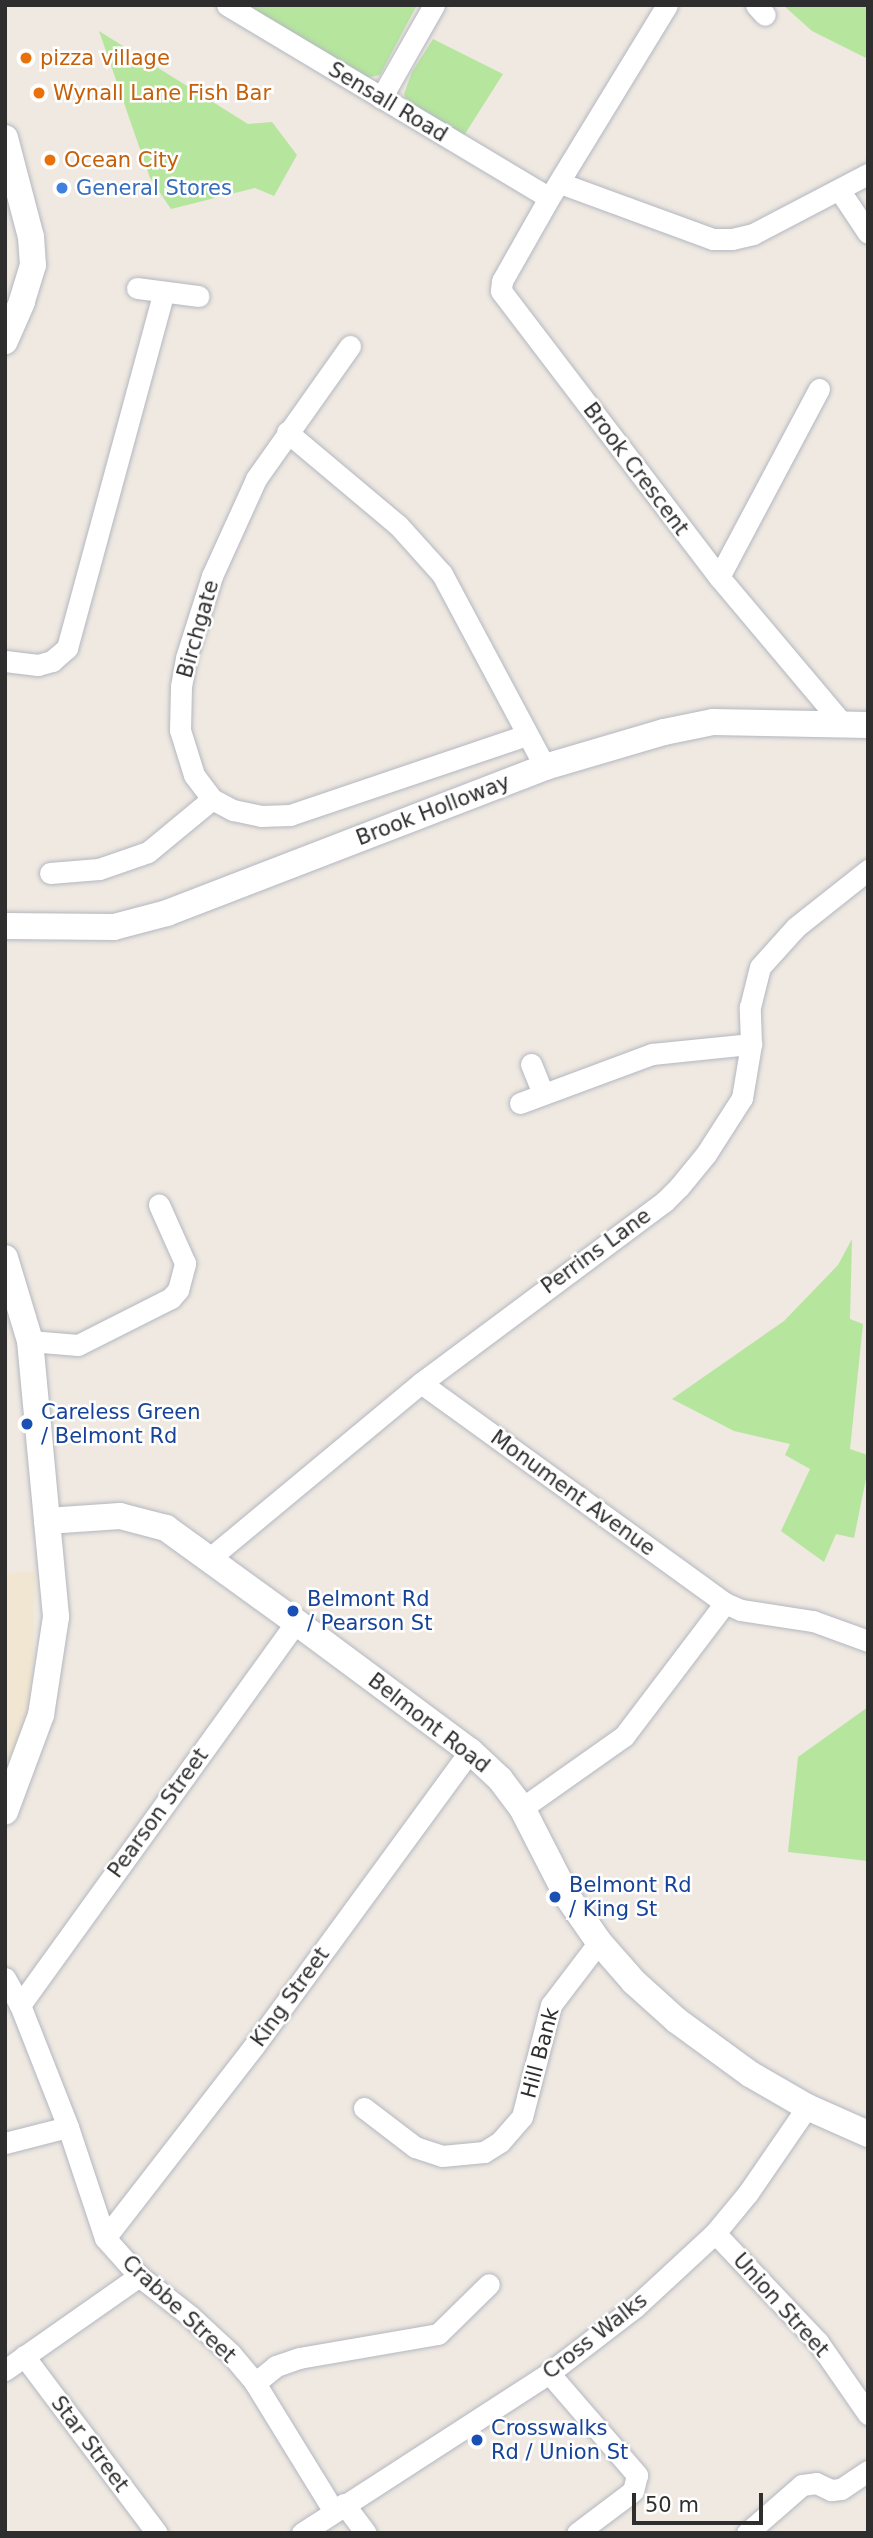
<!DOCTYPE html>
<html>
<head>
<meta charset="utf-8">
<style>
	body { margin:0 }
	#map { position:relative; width:873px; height:2538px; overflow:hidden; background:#efe9e1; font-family:"DejaVu Sans",sans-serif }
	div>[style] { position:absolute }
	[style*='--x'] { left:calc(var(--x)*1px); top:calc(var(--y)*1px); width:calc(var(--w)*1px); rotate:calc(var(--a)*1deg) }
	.education>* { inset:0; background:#f0e6d1 }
	.green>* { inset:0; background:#b6e59e }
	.roads { filter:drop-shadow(0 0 2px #b4b7c1) drop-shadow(0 0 2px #b4b7c1) }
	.minor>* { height:21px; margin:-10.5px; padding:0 10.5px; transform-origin:10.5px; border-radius:10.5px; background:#fff }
	.tertiary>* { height:26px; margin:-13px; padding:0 13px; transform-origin:13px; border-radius:13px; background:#fff }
	.dots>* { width:19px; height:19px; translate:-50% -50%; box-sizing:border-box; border:4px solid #fff; border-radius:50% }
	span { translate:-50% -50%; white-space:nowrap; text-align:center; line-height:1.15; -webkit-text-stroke:5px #fff; paint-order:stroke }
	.food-label { font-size:21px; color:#c56008 }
	.left { translate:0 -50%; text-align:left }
	.street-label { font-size:21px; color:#2e2e2e }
	.shop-label { font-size:21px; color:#366cbe }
	.transit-label { font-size:21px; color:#164399 }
	.frame { position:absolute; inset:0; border:7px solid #2e2e2e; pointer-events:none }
	.scale { position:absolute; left:632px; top:2493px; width:131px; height:32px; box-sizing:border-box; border:4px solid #2e2e2e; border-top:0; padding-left:9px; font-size:21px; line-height:24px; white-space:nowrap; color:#2e2e2e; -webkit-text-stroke:5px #fff; paint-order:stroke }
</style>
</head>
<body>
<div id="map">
	<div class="education">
		<i style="clip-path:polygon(35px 1571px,32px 1699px,5px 1775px,5px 1574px)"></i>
	</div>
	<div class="green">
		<i style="clip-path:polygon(241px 5px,417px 5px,380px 75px,366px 78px)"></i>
		<i style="clip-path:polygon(783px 5px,868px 5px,868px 59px,812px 31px)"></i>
		<i style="clip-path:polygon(99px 31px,248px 124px,272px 122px,297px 155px,274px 196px,255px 188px,171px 209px,150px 178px)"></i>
		<i style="clip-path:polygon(433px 39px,503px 74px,463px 137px,408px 104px,404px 94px,412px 72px)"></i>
		<i style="clip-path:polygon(852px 1239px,850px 1319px,863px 1324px,850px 1449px,868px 1455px,868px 1469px,854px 1538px,836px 1534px,824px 1562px,781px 1531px,810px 1469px,785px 1455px,790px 1444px,734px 1431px,672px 1399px,784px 1321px,838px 1265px)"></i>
		<i style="clip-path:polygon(868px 1707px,868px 1861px,788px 1852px,798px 1757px)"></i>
	</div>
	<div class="roads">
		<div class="minor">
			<i style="--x:227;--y:5;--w:375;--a:30.9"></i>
			<i style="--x:667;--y:5;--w:226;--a:121.4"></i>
			<i style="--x:549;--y:198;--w:95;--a:119.5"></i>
			<i style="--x:502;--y:281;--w:10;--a:96"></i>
			<i style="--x:501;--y:291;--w:360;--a:52.7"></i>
			<i style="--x:719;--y:577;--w:192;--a:49.9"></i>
			<i style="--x:756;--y:5;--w:13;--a:48"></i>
			<i style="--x:381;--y:98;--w:107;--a:-60.3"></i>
			<i style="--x:560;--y:183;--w:163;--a:20.1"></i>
			<i style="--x:713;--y:239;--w:19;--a:0"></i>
			<i style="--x:732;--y:239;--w:22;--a:-13"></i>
			<i style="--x:753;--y:234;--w:130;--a:-27.6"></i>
			<i style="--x:840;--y:191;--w:50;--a:56.3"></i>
			<i style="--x:137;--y:288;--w:62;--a:7.5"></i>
			<i style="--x:350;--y:346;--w:163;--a:125.3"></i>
			<i style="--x:256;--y:479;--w:107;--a:114.4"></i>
			<i style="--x:212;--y:576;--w:86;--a:107.6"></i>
			<i style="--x:186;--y:658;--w:28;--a:100"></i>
			<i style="--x:181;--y:686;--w:44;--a:91.3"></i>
			<i style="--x:180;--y:730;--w:47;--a:72.7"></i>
			<i style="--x:194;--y:775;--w:30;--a:53"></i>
			<i style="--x:212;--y:799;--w:24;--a:28"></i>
			<i style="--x:233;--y:810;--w:29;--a:12"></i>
			<i style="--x:261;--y:816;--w:29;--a:-2"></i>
			<i style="--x:290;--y:815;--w:250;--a:-18.7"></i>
			<i style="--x:287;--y:432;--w:145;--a:40"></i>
			<i style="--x:398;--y:525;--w:66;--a:48.1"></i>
			<i style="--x:442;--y:574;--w:219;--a:61.9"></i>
			<i style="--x:719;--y:577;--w:213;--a:-62"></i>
			<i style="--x:5;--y:661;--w:33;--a:7"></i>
			<i style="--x:38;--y:665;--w:15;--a:-16"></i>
			<i style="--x:52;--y:661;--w:20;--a:-41"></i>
			<i style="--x:67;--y:648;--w:369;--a:-74.8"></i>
			<i style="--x:50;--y:873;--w:49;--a:-4.7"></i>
			<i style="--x:99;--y:869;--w:52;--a:-19.1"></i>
			<i style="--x:148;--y:852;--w:83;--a:-39.6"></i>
			<i style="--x:531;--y:1064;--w:32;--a:68"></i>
			<i style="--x:520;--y:1103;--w:141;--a:-20.4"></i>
			<i style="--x:652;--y:1054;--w:100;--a:-5.8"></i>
			<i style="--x:30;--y:1341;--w:48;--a:4.8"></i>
			<i style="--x:78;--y:1345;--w:104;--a:-26.8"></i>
			<i style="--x:171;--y:1298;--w:11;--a:-49"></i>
			<i style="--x:178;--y:1290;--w:28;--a:-75"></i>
			<i style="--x:185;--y:1263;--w:64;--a:-114.1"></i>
			<i style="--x:421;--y:1383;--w:375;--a:35.9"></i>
			<i style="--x:725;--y:1603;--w:17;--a:24"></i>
			<i style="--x:741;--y:1610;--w:73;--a:8.7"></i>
			<i style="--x:813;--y:1621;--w:59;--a:20"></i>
			<i style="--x:210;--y:1558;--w:274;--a:-39.7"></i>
			<i style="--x:421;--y:1383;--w:303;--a:-36.7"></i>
			<i style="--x:664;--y:1202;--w:21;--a:-45"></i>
			<i style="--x:679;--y:1187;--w:43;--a:-50.7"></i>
			<i style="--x:706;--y:1154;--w:67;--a:-57.3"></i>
			<i style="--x:742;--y:1098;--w:55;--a:-80.5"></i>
			<i style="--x:751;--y:1044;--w:37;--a:-92"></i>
			<i style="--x:750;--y:1007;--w:41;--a:-76"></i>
			<i style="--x:760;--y:967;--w:54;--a:-48"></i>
			<i style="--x:796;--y:927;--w:92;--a:-38.4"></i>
			<i style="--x:522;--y:1808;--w:125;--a:-35.2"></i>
			<i style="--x:624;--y:1736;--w:167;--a:-52.8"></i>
			<i style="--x:5;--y:1978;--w:31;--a:61"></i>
			<i style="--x:20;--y:2005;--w:131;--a:68.5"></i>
			<i style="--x:68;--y:2127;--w:117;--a:71.6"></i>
			<i style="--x:105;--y:2238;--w:51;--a:48.2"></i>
			<i style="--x:139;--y:2276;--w:65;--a:38.1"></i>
			<i style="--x:190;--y:2316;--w:56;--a:42.8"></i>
			<i style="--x:231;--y:2354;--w:38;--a:50"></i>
			<i style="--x:255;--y:2383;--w:149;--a:58.4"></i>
			<i style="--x:20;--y:2005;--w:472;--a:-54.2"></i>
			<i style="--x:364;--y:2108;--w:64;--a:37.4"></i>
			<i style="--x:415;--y:2147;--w:28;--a:18"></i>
			<i style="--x:442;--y:2156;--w:42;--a:-5.4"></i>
			<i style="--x:484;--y:2152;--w:19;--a:-32"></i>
			<i style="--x:500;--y:2142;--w:33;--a:-49"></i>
			<i style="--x:522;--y:2117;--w:116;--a:-75.5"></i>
			<i style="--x:551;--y:2005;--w:79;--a:-52.7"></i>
			<i style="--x:5;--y:2143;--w:65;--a:-14.3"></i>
			<i style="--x:715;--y:2233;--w:150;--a:46.6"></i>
			<i style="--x:818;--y:2342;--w:88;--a:55.2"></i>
			<i style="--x:105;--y:2238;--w:243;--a:-52.2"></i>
			<i style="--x:254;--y:2046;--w:366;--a:-53.8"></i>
			<i style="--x:24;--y:2356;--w:221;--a:53.1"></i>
			<i style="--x:5;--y:2370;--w:164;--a:-35"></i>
			<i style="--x:549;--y:2373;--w:135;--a:49.2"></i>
			<i style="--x:637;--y:2475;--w:16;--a:104"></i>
			<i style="--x:633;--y:2491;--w:70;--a:143.1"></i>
			<i style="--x:255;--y:2383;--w:27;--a:-39"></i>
			<i style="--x:276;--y:2366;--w:24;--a:-19"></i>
			<i style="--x:299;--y:2358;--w:141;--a:-9.8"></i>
			<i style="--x:438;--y:2334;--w:71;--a:-44.4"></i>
			<i style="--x:344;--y:2504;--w:36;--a:53"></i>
			<i style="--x:302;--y:2533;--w:294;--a:-32.9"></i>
			<i style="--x:549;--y:2373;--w:108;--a:-37.5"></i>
			<i style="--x:635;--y:2307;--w:109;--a:-42.8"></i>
			<i style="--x:715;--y:2233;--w:52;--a:-50.5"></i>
			<i style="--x:748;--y:2193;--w:104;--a:-55.5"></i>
			<i style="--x:747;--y:2533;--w:73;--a:-41.1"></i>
			<i style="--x:802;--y:2485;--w:14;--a:-8"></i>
			<i style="--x:816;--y:2483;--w:17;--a:25"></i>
			<i style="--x:831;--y:2490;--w:10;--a:-6"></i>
			<i style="--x:841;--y:2489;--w:32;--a:-34"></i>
		</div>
		<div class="tertiary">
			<i style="--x:5;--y:138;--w:102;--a:75.3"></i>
			<i style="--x:31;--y:237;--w:28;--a:86"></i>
			<i style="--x:33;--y:265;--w:39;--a:107"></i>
			<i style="--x:22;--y:302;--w:43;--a:113.6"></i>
			<i style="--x:5;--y:926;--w:109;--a:0.5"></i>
			<i style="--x:114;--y:927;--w:55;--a:-14.8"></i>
			<i style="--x:167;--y:913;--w:405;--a:-21.1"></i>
			<i style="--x:545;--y:767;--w:124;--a:-16.4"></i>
			<i style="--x:664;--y:732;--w:50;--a:-11.5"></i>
			<i style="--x:713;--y:722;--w:155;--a:1.1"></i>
			<i style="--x:5;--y:1258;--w:87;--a:73.2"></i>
			<i style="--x:30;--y:1341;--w:277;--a:84.6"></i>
			<i style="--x:56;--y:1617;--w:99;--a:98.7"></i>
			<i style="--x:41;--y:1715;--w:103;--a:110.4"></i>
			<i style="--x:47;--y:1521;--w:73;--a:-3.9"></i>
			<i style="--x:120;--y:1516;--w:48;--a:14.6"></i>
			<i style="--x:166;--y:1528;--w:160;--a:35.9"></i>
			<i style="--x:296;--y:1622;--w:217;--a:36.6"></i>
			<i style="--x:470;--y:1751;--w:41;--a:43"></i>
			<i style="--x:500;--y:1779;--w:36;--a:53"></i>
			<i style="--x:522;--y:1808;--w:99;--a:62.9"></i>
			<i style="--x:567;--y:1896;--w:56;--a:55.2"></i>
			<i style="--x:599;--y:1942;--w:53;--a:48.8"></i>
			<i style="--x:634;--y:1982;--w:57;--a:42.1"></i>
			<i style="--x:676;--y:2020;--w:92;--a:36.1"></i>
			<i style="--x:750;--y:2074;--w:66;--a:30.1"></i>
			<i style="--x:807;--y:2107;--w:67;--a:23.9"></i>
		</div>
	</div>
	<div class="dots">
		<i style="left:26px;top:58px;background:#e8710a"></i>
		<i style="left:39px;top:93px;background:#e8710a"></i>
		<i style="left:50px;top:160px;background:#e8710a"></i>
		<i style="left:62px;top:188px;background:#3f7fe0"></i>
		<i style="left:27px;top:1424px;background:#1a4fb4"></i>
		<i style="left:293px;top:1611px;background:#1a4fb4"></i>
		<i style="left:555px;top:1897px;background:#1a4fb4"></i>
		<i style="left:477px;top:2440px;background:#1a4fb4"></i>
	</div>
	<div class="food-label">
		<span class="left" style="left:40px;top:58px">pizza village</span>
		<span class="left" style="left:53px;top:93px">Wynall Lane Fish Bar</span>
		<span class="left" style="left:64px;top:160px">Ocean City</span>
	</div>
	<div class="street-label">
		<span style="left:388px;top:102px;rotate:31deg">Sensall Road</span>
		<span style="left:636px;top:469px;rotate:53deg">Brook Crescent</span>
		<span style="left:198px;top:629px;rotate:-74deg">Birchgate</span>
		<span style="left:433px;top:810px;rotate:-21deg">Brook Holloway</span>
		<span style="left:596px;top:1251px;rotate:-36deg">Perrins Lane</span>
		<span style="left:573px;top:1493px;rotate:36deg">Monument Avenue</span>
		<span style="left:429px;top:1723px;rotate:38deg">Belmont Road</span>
		<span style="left:158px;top:1813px;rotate:-54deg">Pearson Street</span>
		<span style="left:290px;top:1997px;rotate:-54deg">King Street</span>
		<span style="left:540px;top:2053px;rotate:-75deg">Hill Bank</span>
		<span style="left:781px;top:2305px;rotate:48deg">Union Street</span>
		<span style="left:179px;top:2309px;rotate:43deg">Crabbe Street</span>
		<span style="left:595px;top:2336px;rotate:-38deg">Cross Walks</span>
		<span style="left:90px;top:2444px;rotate:53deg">Star Street</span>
	</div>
	<div class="shop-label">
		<span class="left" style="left:76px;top:188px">General Stores</span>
	</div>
	<div class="transit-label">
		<span class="left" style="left:41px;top:1424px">Careless Green<br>/ Belmont Rd</span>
		<span class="left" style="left:307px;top:1611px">Belmont Rd<br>/ Pearson St</span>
		<span class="left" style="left:569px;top:1897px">Belmont Rd<br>/ King St</span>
		<span class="left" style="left:491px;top:2440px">Crosswalks<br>Rd / Union St</span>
	</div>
	<div class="frame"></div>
	<div class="scale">50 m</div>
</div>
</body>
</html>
